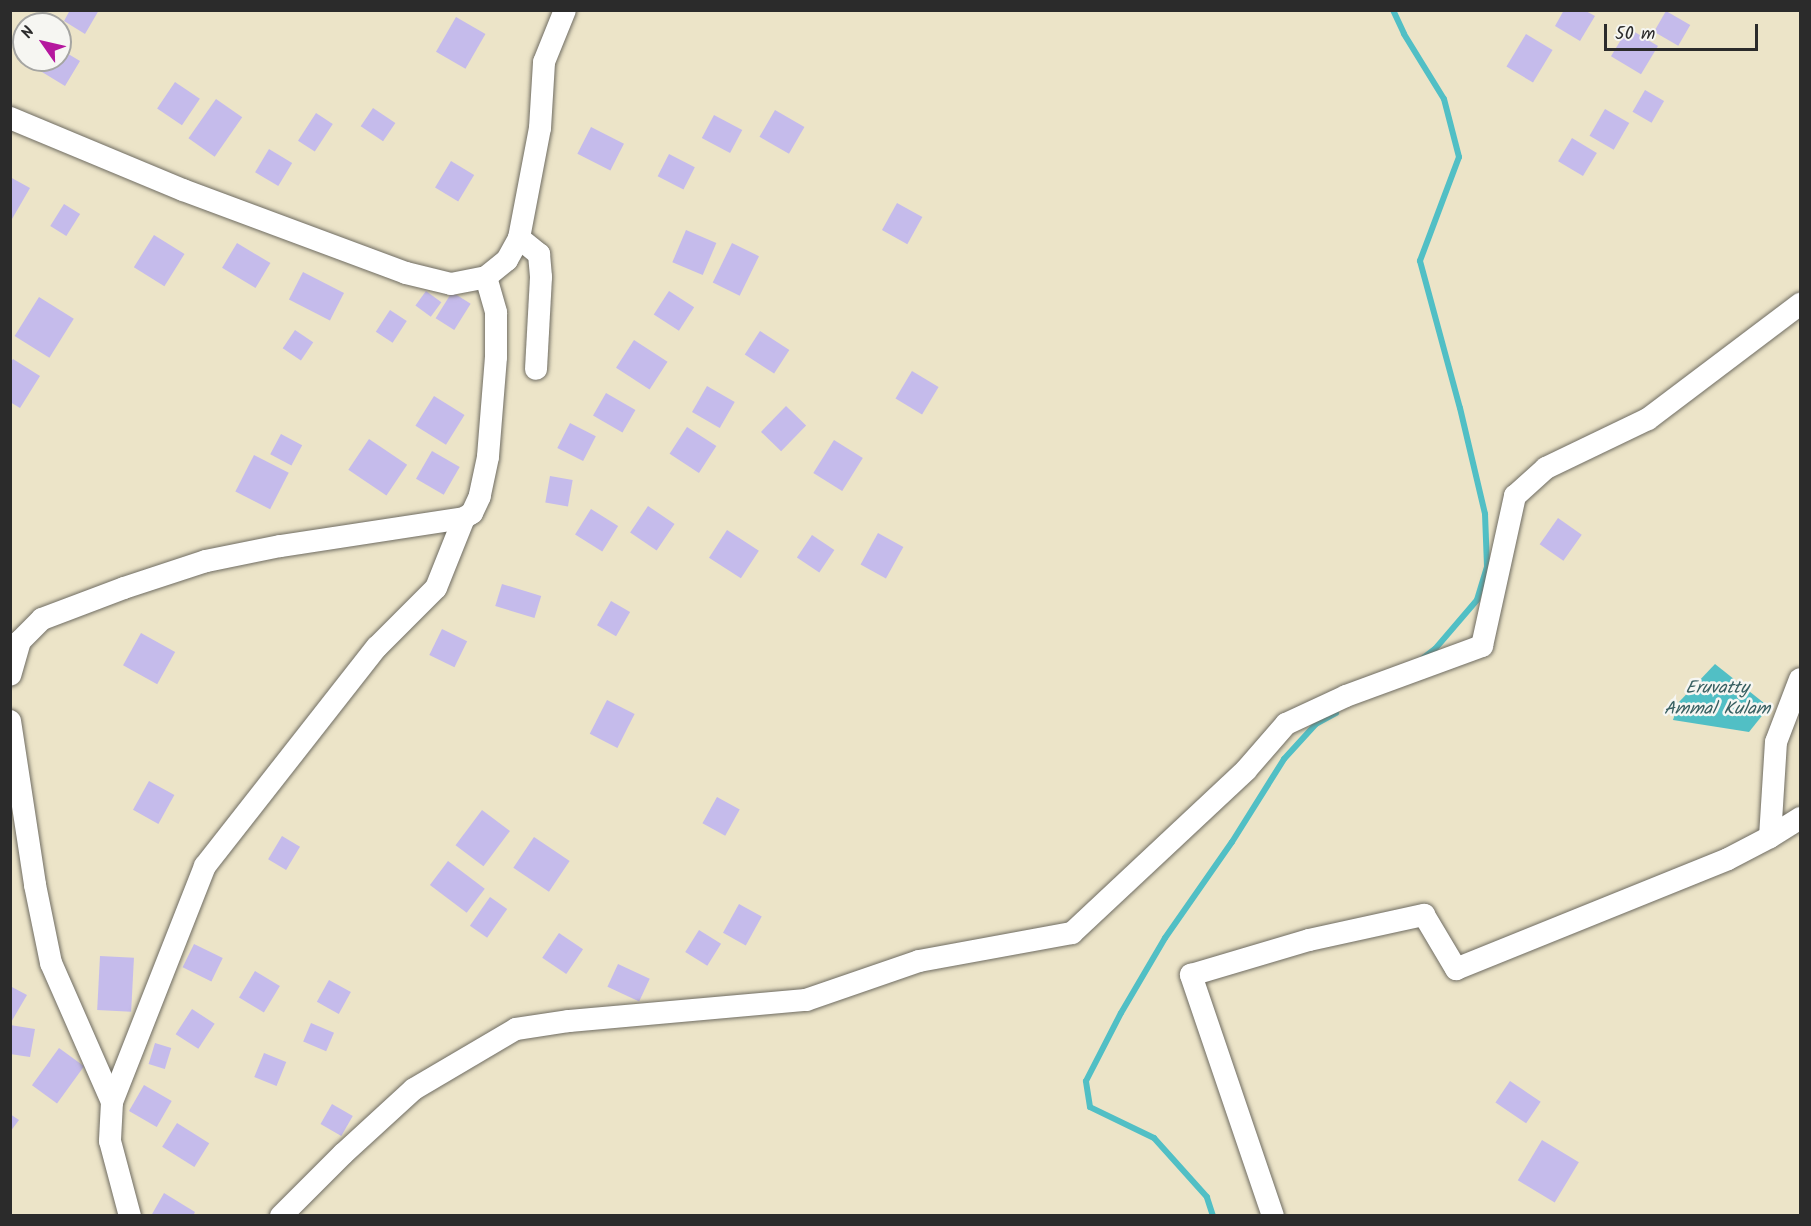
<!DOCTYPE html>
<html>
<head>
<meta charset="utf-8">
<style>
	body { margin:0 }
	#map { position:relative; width:1811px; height:1226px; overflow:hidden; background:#ece4c8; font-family:Kalam,sans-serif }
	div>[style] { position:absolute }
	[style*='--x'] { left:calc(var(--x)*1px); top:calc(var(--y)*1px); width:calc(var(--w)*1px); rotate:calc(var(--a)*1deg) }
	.water>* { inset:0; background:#51bfc5 }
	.stream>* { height:6px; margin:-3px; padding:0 3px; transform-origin:3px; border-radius:3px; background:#51bfc5 }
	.building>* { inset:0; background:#c5bbeb; transform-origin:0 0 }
	.roads { filter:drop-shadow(0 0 2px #6f6c62) drop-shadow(0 0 2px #6f6c62) }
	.street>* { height:22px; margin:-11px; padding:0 11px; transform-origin:11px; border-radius:11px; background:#fff }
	span { translate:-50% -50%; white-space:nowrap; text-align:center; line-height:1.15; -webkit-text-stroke:5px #f6f6f2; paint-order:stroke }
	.water-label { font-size:18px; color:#385f61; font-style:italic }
	.frame { position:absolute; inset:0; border:12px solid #2b2b2b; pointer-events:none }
	.north { position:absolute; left:12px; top:12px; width:60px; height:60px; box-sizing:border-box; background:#f6f6f2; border:2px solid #a5a5a2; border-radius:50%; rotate:304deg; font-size:16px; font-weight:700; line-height:24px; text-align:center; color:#2b2b2b }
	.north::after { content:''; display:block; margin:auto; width:21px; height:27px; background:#b5179e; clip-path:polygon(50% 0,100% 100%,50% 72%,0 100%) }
	.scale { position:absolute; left:1604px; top:24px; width:154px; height:27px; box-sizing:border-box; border:3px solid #2b2b2b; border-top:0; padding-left:8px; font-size:18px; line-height:21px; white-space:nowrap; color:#2b2b2b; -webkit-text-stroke:4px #f6f6f2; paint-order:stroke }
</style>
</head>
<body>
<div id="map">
	<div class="water">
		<i style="clip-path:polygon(1715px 664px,1769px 707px,1749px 732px,1673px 720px,1679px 702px)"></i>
	</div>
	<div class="stream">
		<i style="--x:1393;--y:10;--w:26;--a:65"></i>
		<i style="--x:1404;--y:34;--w:76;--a:58.4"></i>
		<i style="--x:1444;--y:99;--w:60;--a:75.5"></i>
		<i style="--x:1459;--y:157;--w:111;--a:110.6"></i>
		<i style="--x:1420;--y:261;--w:152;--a:74.8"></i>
		<i style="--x:1460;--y:408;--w:109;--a:76.7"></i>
		<i style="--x:1485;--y:514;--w:53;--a:87.8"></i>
		<i style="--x:1487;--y:567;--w:34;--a:107"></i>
		<i style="--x:1477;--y:600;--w:65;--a:130.6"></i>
		<i style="--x:1435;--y:649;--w:15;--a:143"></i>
		<i style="--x:1213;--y:1216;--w:20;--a:-108"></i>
		<i style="--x:1207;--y:1197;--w:79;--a:-131.9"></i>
		<i style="--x:1154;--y:1138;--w:71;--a:-154.2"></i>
		<i style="--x:1090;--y:1107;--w:26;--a:-99"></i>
		<i style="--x:1086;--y:1081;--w:76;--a:-62.8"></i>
		<i style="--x:1121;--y:1013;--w:87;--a:-59.6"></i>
		<i style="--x:1165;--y:938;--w:117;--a:-55.1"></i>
		<i style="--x:1232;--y:842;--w:98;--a:-57.9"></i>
		<i style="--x:1284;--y:759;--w:47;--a:-47.6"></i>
		<i style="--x:1316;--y:724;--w:23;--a:-29"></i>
	</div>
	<div class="building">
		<i style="clip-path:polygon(70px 10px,99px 10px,85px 34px,64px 21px)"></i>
		<i style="clip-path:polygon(1564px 10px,1584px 10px,1595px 16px,1580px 41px,1555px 26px)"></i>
		<i style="left:1666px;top:11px;width:28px;height:24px;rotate:30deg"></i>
		<i style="left:456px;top:17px;width:34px;height:40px;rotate:30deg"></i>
		<i style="left:1628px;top:28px;width:35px;height:33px;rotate:31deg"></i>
		<i style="left:1526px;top:34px;width:31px;height:38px;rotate:31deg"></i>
		<i style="clip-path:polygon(60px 49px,80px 61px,65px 86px,42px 72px,49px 60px,60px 60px)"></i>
		<i style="left:175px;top:82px;width:30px;height:32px;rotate:34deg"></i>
		<i style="left:1645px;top:90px;width:22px;height:25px;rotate:30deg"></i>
		<i style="left:216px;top:99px;width:32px;height:48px;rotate:35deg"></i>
		<i style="left:373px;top:108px;width:27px;height:22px;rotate:34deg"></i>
		<i style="left:1605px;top:109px;width:28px;height:31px;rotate:30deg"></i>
		<i style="left:775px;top:110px;width:34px;height:31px;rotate:30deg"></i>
		<i style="left:316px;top:113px;width:20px;height:33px;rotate:33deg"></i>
		<i style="left:714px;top:115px;width:32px;height:26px;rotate:28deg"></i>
		<i style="left:591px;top:127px;width:37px;height:30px;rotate:27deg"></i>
		<i style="left:1572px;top:138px;width:29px;height:27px;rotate:31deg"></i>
		<i style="left:269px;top:149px;width:27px;height:27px;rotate:31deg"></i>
		<i style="left:669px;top:154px;width:29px;height:25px;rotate:27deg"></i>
		<i style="left:451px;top:161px;width:27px;height:31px;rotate:31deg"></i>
		<i style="clip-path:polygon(10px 177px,30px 188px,12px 219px,10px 219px)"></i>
		<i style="left:897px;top:203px;width:29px;height:31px;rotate:29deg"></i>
		<i style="left:64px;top:204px;width:19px;height:26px;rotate:32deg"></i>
		<i style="left:686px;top:230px;width:33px;height:35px;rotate:23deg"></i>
		<i style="left:154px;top:235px;width:36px;height:38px;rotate:32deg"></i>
		<i style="left:237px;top:243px;width:39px;height:29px;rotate:31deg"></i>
		<i style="left:732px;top:243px;width:30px;height:44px;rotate:26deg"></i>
		<i style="left:303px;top:272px;width:46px;height:31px;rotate:27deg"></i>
		<i style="left:426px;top:291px;width:19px;height:18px;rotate:36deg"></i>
		<i style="left:669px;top:291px;width:30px;height:28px;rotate:33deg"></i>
		<i style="left:452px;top:292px;width:22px;height:31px;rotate:32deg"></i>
		<i style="left:39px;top:297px;width:41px;height:46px;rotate:32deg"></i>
		<i style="left:390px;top:310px;width:20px;height:26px;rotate:33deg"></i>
		<i style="left:295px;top:330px;width:22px;height:22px;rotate:34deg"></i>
		<i style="left:760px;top:331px;width:35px;height:28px;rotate:33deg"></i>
		<i style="left:634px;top:340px;width:40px;height:33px;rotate:33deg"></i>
		<i style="clip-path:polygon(13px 359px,40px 376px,20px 408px,10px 402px,10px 363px)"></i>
		<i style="left:912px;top:371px;width:31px;height:32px;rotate:31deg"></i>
		<i style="left:707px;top:386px;width:32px;height:30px;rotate:30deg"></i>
		<i style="left:606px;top:393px;width:34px;height:26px;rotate:30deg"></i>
		<i style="left:434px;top:396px;width:36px;height:35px;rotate:32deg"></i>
		<i style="left:786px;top:406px;width:28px;height:36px;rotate:44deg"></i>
		<i style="left:570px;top:423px;width:29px;height:28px;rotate:27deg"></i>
		<i style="left:687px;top:427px;width:35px;height:32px;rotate:33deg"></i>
		<i style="left:281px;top:434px;width:24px;height:23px;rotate:28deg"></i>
		<i style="left:369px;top:439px;width:46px;height:37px;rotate:34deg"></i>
		<i style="left:834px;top:440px;width:34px;height:39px;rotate:32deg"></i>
		<i style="left:432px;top:451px;width:32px;height:32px;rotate:30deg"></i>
		<i style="left:254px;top:455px;width:39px;height:41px;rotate:27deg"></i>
		<i style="left:550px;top:476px;width:23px;height:27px;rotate:10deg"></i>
		<i style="left:648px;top:506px;width:32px;height:32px;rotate:34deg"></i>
		<i style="left:591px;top:509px;width:32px;height:30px;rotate:32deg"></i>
		<i style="left:1558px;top:518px;width:29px;height:32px;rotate:35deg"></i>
		<i style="left:727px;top:530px;width:38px;height:33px;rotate:33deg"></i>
		<i style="left:878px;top:533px;width:29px;height:36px;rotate:29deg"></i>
		<i style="left:812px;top:535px;width:27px;height:27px;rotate:34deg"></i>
		<i style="left:502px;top:584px;width:41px;height:23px;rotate:17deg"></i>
		<i style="left:611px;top:601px;width:22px;height:28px;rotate:30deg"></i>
		<i style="left:442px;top:629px;width:28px;height:29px;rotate:26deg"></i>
		<i style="left:141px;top:633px;width:39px;height:37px;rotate:29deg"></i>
		<i style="left:607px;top:700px;width:31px;height:38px;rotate:27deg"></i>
		<i style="left:149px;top:781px;width:29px;height:33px;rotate:29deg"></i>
		<i style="left:717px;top:797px;width:26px;height:30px;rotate:29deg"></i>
		<i style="left:482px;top:810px;width:35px;height:44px;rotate:37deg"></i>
		<i style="left:282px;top:836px;width:21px;height:27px;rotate:31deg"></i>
		<i style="left:534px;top:837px;width:43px;height:37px;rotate:34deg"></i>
		<i style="left:448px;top:861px;width:46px;height:30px;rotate:37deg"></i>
		<i style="left:490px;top:897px;width:21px;height:35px;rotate:35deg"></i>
		<i style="left:739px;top:904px;width:26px;height:33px;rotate:29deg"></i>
		<i style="left:699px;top:930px;width:26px;height:26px;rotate:32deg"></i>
		<i style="left:559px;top:933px;width:29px;height:30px;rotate:34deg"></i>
		<i style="left:194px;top:944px;width:32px;height:26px;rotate:26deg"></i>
		<i style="left:100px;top:956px;width:34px;height:54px;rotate:3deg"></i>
		<i style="left:618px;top:964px;width:35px;height:25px;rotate:25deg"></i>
		<i style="left:255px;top:971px;width:29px;height:31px;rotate:31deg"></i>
		<i style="left:329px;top:980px;width:25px;height:25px;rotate:29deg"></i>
		<i style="clip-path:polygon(10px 986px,27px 995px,10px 1024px)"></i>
		<i style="left:192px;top:1009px;width:27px;height:30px;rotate:33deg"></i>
		<i style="left:311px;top:1023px;width:25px;height:20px;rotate:23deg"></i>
		<i style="clip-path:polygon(10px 1025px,35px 1029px,30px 1057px,10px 1054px)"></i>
		<i style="left:155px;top:1043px;width:17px;height:22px;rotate:17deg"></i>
		<i style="left:59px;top:1048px;width:31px;height:46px;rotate:36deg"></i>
		<i style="left:264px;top:1053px;width:24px;height:26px;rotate:22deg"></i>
		<i style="left:1510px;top:1081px;width:37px;height:26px;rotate:34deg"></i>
		<i style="left:144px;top:1085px;width:32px;height:30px;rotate:30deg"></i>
		<i style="left:332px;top:1104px;width:24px;height:23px;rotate:30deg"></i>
		<i style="clip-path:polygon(10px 1114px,19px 1120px,10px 1132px)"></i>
		<i style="left:177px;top:1123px;width:38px;height:28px;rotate:32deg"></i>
		<i style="left:1542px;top:1140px;width:43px;height:47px;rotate:31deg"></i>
		<i style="clip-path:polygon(164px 1193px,195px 1212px,193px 1216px,151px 1216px)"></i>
	</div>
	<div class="roads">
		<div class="street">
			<i style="--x:10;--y:118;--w:187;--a:22.6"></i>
			<i style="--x:183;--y:190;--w:238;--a:20.4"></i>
			<i style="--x:406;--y:273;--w:46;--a:13.7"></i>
			<i style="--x:451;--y:284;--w:36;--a:-11"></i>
			<i style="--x:486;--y:277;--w:37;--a:74"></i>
			<i style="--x:496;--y:313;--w:44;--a:90"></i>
			<i style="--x:496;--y:357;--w:100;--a:94.6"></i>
			<i style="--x:488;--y:457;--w:40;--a:102"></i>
			<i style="--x:480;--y:496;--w:19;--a:115"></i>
			<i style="--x:472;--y:513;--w:9;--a:148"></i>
			<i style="--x:464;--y:518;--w:186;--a:171.3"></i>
			<i style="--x:280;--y:546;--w:76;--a:168.5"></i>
			<i style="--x:206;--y:561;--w:86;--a:161.8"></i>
			<i style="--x:124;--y:588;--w:88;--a:159.3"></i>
			<i style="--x:42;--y:619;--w:31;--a:135"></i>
			<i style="--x:20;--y:641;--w:35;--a:106"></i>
			<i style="--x:519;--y:238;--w:26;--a:39"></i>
			<i style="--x:539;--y:254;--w:23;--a:85"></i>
			<i style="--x:541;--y:277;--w:92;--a:93.1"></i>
			<i style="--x:486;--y:277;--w:27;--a:-39"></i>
			<i style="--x:507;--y:260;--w:25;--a:-61"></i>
			<i style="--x:519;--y:238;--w:112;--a:-79.2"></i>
			<i style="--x:540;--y:128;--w:66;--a:-86.5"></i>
			<i style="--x:544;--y:62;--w:56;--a:-68"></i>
			<i style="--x:10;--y:721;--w:166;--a:81.3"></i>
			<i style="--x:35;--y:885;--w:80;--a:78.4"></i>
			<i style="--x:51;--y:963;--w:152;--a:66.3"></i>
			<i style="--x:112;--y:1102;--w:39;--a:93"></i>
			<i style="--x:110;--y:1141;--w:78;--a:75.1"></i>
			<i style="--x:1770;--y:837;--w:36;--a:-32"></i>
			<i style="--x:112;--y:1102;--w:254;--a:-68.5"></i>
			<i style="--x:205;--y:866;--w:278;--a:-51.9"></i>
			<i style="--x:377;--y:647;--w:83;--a:-45"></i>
			<i style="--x:436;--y:588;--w:75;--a:-68.2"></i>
			<i style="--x:281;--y:1216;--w:88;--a:-45"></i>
			<i style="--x:343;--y:1154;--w:96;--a:-42.5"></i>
			<i style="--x:414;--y:1089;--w:118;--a:-30.5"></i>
			<i style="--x:516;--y:1029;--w:54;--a:-8.6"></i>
			<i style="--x:569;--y:1021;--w:238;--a:-5.1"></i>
			<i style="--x:806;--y:1000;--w:120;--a:-19"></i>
			<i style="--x:919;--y:961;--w:156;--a:-10.4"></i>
			<i style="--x:1072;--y:933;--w:238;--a:-43.1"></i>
			<i style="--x:1246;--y:770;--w:61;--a:-49"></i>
			<i style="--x:1286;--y:724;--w:66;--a:-25"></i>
			<i style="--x:1346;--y:696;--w:145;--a:-20.2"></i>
			<i style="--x:1482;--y:646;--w:154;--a:-77.6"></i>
			<i style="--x:1515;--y:496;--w:42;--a:-42.1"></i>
			<i style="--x:1546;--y:468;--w:113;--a:-25.7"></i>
			<i style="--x:1648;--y:419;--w:191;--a:-37.1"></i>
			<i style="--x:1273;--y:1216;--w:255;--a:-108.8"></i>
			<i style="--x:1191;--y:975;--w:123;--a:-16.5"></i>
			<i style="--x:1309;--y:940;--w:118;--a:-12.3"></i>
			<i style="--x:1424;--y:915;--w:63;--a:59.3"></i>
			<i style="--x:1456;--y:969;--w:293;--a:-22"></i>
			<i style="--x:1728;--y:859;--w:47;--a:-27.6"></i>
			<i style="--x:1770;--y:837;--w:95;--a:-86.4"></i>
			<i style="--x:1776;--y:742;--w:67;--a:-69.1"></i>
		</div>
	</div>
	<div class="water-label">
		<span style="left:1717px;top:700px">Eruvatty<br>Ammal Kulam</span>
	</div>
	<div class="frame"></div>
	<div class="north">N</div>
	<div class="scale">50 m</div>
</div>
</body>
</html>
